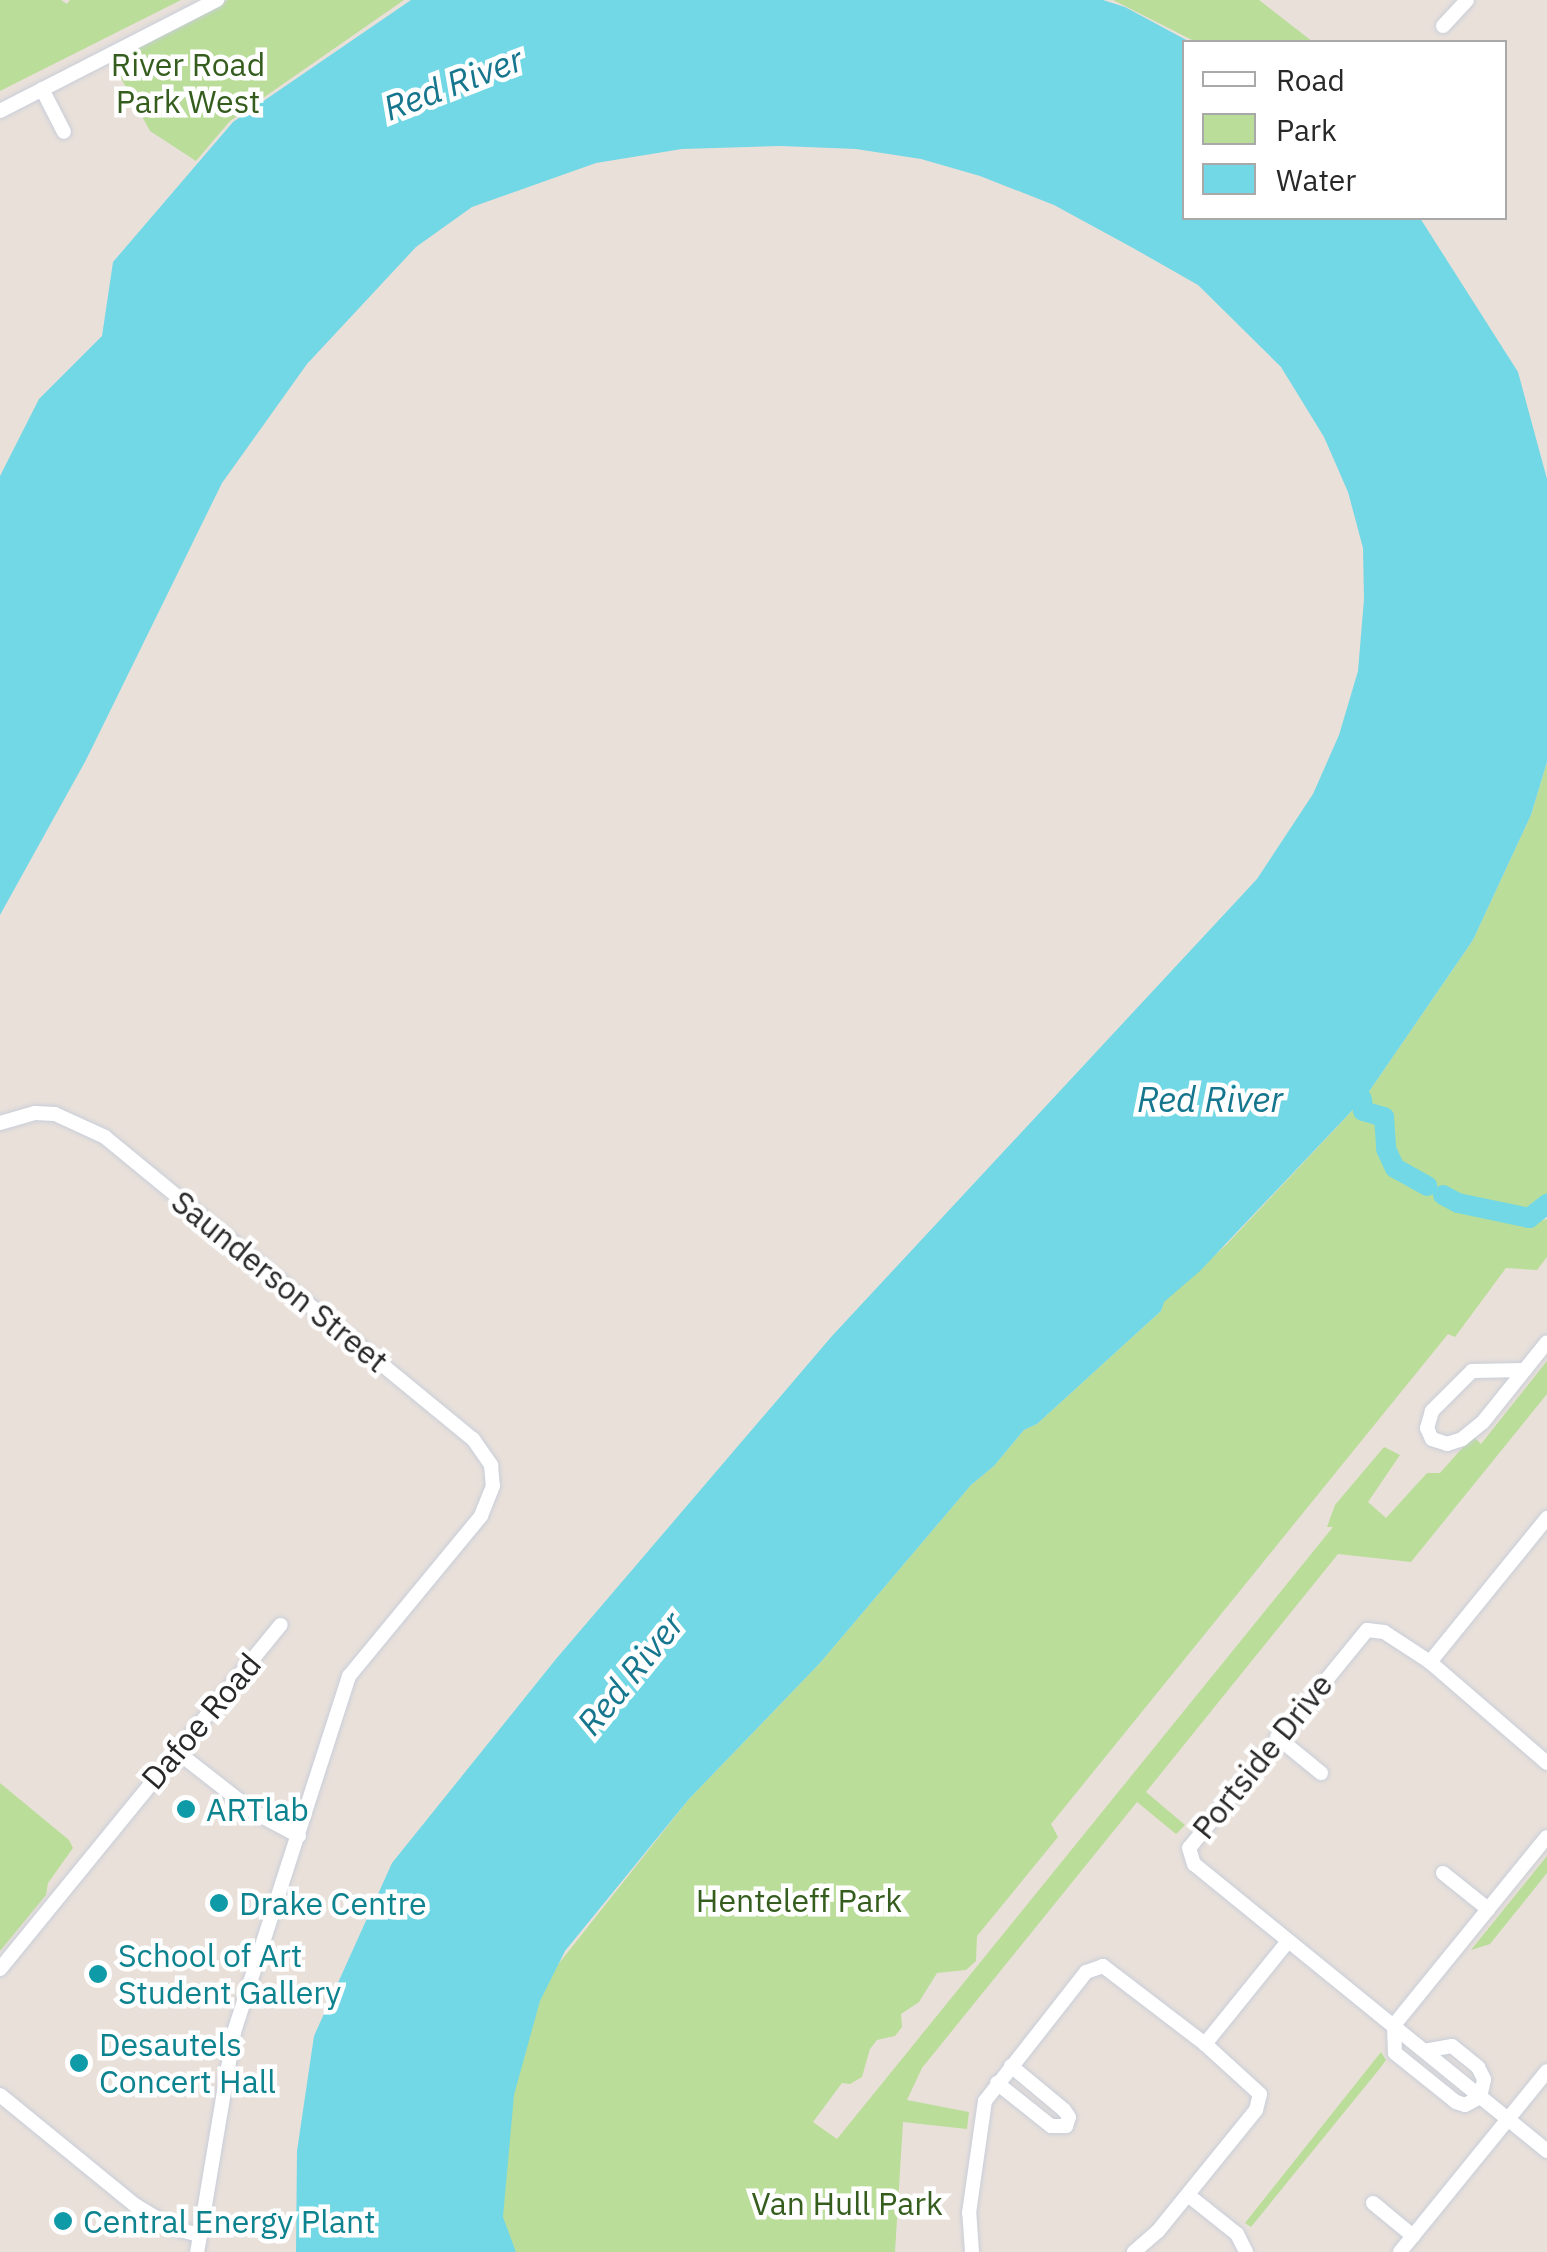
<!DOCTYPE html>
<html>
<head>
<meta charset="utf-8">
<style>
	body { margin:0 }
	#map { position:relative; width:1547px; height:2252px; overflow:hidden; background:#e9e0da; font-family:"IBM Plex Sans",sans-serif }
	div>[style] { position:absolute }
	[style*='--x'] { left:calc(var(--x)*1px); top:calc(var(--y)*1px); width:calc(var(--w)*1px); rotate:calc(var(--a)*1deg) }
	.green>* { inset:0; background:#badd99 }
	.water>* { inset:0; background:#73d8e5 }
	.river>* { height:20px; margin:-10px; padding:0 10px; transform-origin:10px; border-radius:10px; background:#73d8e5 }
	.roads { filter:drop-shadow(0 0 2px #c8ced9) drop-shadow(0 0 2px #c8ced9) }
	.minor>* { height:14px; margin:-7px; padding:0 7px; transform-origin:7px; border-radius:7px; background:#fff }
	.dots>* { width:28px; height:28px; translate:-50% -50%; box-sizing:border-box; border:5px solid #fff; border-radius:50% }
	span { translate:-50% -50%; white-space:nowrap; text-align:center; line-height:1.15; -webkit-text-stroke:9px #fff; paint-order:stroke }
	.park-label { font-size:32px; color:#355e1e }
	.street-label { font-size:32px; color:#282828 }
	.culture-label { font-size:32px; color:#0d838f }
	.left { translate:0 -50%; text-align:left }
	.water-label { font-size:35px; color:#16768d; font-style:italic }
	.legend { position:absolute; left:1182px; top:40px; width:325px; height:180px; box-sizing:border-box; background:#fff; border:2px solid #a9a9a9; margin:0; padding:12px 18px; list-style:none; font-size:30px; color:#282828 }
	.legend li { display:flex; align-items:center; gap:20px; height:50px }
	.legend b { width:50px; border:2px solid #a9a9a9 }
</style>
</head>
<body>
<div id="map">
	<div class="green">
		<i style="clip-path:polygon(0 0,61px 0,67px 4px,70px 0,181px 0,0 91px)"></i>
		<i style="clip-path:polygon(228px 0,404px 0,230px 121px,196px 161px,150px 131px,111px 60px)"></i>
		<i style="clip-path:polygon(1113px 0,1259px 0,1313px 42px,1196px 42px)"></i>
		<i style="clip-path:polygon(1547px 762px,1547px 1216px,1540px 1221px,1547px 1219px,1547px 1257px,1537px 1270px,1506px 1268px,1455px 1337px,1448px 1334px,1051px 1824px,1058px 1837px,977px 1936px,976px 1961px,966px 1970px,937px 1973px,919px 2002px,901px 2014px,902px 2027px,895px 2036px,877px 2040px,870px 2049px,862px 2077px,850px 2084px,842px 2083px,813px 2122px,837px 2139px,1333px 1527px,1327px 1527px,1335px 1505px,1384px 1447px,1400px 1455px,1368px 1502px,1386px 1518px,1427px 1473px,1440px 1473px,1464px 1446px,1467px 1430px,1481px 1444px,1547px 1361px,1547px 1394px,1411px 1562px,1338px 1554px,1146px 1792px,1185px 1825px,1176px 1834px,1137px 1802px,922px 2068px,907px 2100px,969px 2112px,967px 2129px,903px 2122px,895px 2252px,504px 2252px,497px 2154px,541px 1986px,689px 1799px,820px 1663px,971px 1485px,994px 1466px,1024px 1430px,1037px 1424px,1161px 1311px,1163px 1302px,1226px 1245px,1366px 1096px,1473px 940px,1531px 815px)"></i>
		<i style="clip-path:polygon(0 1783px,69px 1840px,73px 1848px,48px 1883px,46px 1895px,0 1951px)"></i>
		<i style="clip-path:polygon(1547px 1856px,1547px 1873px,1490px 1944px,1471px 1950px)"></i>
		<i style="clip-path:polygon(1381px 2052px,1386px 2060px,1381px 2067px,1251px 2227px,1245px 2223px)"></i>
	</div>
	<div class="water">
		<i style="clip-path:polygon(411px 0,1103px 0,1125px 7px,1190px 42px,1184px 42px,1184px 218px,1420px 218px,1518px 372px,1547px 479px,1547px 762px,1531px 815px,1473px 940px,1366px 1096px,1200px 1271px,1164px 1302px,1161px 1311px,1037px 1424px,1024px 1430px,994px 1466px,971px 1485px,820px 1663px,689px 1799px,565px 1951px,540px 2001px,514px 2095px,503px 2217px,516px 2252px,296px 2252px,297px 2151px,314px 2036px,392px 1863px,556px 1659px,832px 1336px,1257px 879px,1313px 794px,1339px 735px,1358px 671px,1364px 599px,1363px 548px,1348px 492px,1324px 437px,1281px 367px,1198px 285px,1133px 248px,1054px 205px,980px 176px,921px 159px,856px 149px,780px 146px,682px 149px,596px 163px,472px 207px,416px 247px,307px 364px,222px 483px,86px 760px,0 915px,0 476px,39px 399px,102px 336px,113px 262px,233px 122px)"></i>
	</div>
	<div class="river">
		<i style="--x:1362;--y:1099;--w:12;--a:85"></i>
		<i style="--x:1363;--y:1111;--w:22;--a:16"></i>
		<i style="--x:1384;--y:1117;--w:32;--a:86"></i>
		<i style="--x:1386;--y:1149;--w:21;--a:65"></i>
		<i style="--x:1395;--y:1168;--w:37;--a:29"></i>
		<i style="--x:1443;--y:1195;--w:17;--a:28"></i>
		<i style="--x:1458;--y:1203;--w:73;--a:11.9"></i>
		<i style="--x:1529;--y:1218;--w:23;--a:-38"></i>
	</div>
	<div class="roads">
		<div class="minor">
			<i style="--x:1443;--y:26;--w:35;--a:-47"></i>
			<i style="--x:42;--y:89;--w:48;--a:62.9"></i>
			<i style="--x:0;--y:111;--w:244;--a:-27.1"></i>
			<i style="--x:0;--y:1123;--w:36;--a:-16"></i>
			<i style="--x:35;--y:1113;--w:20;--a:3"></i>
			<i style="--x:55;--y:1114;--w:55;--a:24.7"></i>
			<i style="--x:105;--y:1137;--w:476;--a:39.4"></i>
			<i style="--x:473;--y:1439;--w:32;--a:55"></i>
			<i style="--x:491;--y:1465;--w:21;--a:85"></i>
			<i style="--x:493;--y:1486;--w:32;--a:112"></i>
			<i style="--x:481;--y:1516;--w:207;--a:129.5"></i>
			<i style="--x:349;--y:1676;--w:374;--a:107.9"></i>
			<i style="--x:234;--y:2032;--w:223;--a:99.5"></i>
			<i style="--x:1525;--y:1370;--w:53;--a:178.9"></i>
			<i style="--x:1472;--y:1371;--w:57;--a:135"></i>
			<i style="--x:1432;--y:1411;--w:18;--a:106"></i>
			<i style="--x:1427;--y:1428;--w:12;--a:66"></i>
			<i style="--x:1432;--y:1439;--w:16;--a:18"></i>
			<i style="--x:1447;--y:1444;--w:16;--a:-18"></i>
			<i style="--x:1462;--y:1439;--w:27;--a:-39"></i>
			<i style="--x:1483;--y:1422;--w:102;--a:-51.3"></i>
			<i style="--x:1430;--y:1662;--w:186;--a:-50.9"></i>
			<i style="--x:1277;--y:1737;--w:57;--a:39.3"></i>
			<i style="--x:176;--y:1751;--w:99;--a:38"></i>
			<i style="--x:254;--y:1812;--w:51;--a:28.1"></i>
			<i style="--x:1547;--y:1763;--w:155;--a:-139.2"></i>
			<i style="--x:1430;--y:1662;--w:55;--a:-146.9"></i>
			<i style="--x:1384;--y:1632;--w:17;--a:-173"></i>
			<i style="--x:1367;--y:1630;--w:281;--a:129.2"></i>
			<i style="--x:1189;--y:1848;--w:17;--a:73"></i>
			<i style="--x:1194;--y:1864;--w:455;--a:39.1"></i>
			<i style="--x:1443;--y:1873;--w:58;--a:38.7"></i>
			<i style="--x:0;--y:1969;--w:444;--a:-50.8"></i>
			<i style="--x:1394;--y:2025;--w:242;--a:-50.9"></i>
			<i style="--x:1394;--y:2025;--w:28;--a:88"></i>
			<i style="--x:1395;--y:2053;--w:78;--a:38.8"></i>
			<i style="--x:1456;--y:2102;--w:9;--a:18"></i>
			<i style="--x:1465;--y:2105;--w:17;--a:-28"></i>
			<i style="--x:1480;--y:2097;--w:18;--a:-77"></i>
			<i style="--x:1484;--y:2079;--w:13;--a:-117"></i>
			<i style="--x:1478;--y:2067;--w:33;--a:-141"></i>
			<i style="--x:1452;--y:2046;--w:27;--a:170"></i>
			<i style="--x:1205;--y:2044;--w:132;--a:-51.1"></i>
			<i style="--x:997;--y:2083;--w:69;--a:38.5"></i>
			<i style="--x:1051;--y:2126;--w:15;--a:0"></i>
			<i style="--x:1066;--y:2126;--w:9;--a:-72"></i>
			<i style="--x:1069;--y:2117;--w:9;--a:-126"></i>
			<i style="--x:1064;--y:2110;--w:69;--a:-140.3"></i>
			<i style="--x:0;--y:2095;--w:174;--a:39.2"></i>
			<i style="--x:135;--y:2205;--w:44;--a:31.2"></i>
			<i style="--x:173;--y:2228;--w:28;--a:15"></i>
			<i style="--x:1188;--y:2195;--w:63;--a:38.5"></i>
			<i style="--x:1237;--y:2234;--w:20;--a:63"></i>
			<i style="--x:1373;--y:2203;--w:52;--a:39.5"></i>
			<i style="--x:972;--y:2252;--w:39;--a:-94"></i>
			<i style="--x:969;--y:2213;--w:113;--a:-81.9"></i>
			<i style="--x:985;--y:2101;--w:164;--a:-51.9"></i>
			<i style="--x:1086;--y:1972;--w:18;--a:-19"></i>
			<i style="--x:1103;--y:1966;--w:128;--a:37.4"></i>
			<i style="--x:1205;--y:2044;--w:74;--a:42.3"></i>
			<i style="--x:1260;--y:2094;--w:16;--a:104"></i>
			<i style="--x:1256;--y:2110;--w:156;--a:129"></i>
			<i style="--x:1158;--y:2231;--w:32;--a:139"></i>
			<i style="--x:1400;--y:2252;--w:233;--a:-50.9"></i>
		</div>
	</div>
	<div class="dots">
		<i style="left:186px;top:1809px;background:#0f9aa8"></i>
		<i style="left:219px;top:1903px;background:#0f9aa8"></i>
		<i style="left:98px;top:1974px;background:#0f9aa8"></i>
		<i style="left:79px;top:2063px;background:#0f9aa8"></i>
		<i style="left:63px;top:2221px;background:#0f9aa8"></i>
	</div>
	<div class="park-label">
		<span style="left:188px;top:83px">River Road<br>Park West</span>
		<span style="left:799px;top:1900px">Henteleff Park</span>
		<span style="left:847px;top:2203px">Van Hull Park</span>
	</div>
	<div class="street-label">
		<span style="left:280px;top:1281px;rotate:39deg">Saunderson Street</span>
		<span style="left:201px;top:1721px;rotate:-50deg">Dafoe Road</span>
		<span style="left:1262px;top:1756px;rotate:-51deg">Portside Drive</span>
	</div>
	<div class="culture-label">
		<span class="left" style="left:206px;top:1809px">ARTlab</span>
		<span class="left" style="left:239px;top:1903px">Drake Centre</span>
		<span class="left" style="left:118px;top:1974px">School of Art<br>Student Gallery</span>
		<span class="left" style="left:99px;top:2063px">Desautels<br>Concert Hall</span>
		<span class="left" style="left:83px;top:2221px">Central Energy Plant</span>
	</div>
	<div class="water-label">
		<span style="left:453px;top:83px;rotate:-21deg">Red River</span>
		<span style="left:1210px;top:1099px">Red River</span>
		<span style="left:630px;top:1673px;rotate:-51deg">Red River</span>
	</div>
	<ul class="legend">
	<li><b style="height:12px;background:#fff"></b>Road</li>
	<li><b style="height:28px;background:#badd99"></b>Park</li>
	<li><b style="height:28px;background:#73d8e5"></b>Water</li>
	</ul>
</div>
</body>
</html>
